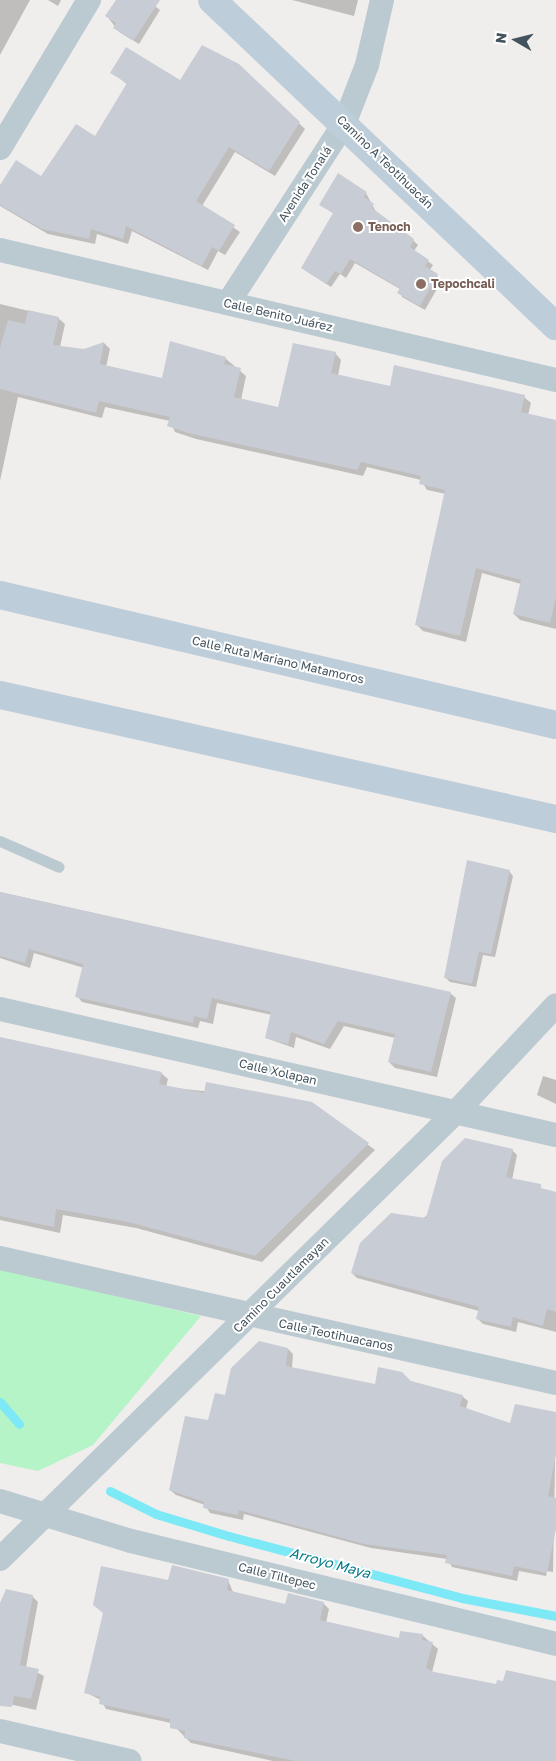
<!DOCTYPE html>
<html>
<head>
<meta charset="utf-8">
<style>
	body { margin:0 }
	#map { position:relative; width:556px; height:1761px; overflow:hidden; background:#f0eded; font-family:"Golos Text",sans-serif }
	div>[style] { position:absolute }
	[style*='--x'] { left:calc(var(--x)*1px); top:calc(var(--y)*1px); width:calc(var(--w)*1px); rotate:calc(var(--a)*1deg) }
	.green>* { inset:0; background:#b5f4c7 }
	.shadow>* { inset:0; background:#0003 }
	.stream>* { height:9px; margin:-4.5px; padding:0 4.5px; transform-origin:4.5px; border-radius:4.5px; background:#7de9f6 }
	.building>* { inset:0; background:#c8ccd4 }
	.lane>* { height:11px; margin:-5.5px; padding:0 5.5px; transform-origin:5.5px; border-radius:5.5px; background:#bbcad1 }
	.street>* { height:24px; margin:-12px; padding:0 12px; transform-origin:12px; border-radius:12px; background:#bbcad1 }
	.secondary>* { height:28px; margin:-14px; padding:0 14px; transform-origin:14px; border-radius:14px; background:#bdcdd9 }
	.dots>* { width:14px; height:14px; translate:-50% -50%; box-sizing:border-box; border:2px solid #fff; border-radius:50% }
	span { translate:-50% -50%; white-space:nowrap; text-align:center; line-height:1.15; -webkit-text-stroke:4px #fff; paint-order:stroke }
	.street-label { font-size:12px; color:#43535d }
	.education-label { font-size:12px; color:#785e54; font-weight:700 }
	.left { translate:0 -50%; text-align:left }
	.water-label { font-size:14px; color:#047c8a; font-style:italic }
	.north { position:absolute; left:491px; top:15px; width:50px; height:50px; -webkit-text-stroke:4px #fff; paint-order:stroke; rotate:278deg; font-size:14px; font-weight:700; line-height:20px; text-align:center; color:#43535d }
	.north::after { content:''; display:block; margin:auto; width:18px; height:22px; background:#43535d; clip-path:polygon(50% 0,100% 100%,50% 72%,0 100%) }
</style>
</head>
<body>
<div id="map">
	<div class="green">
		<i style="clip-path:polygon(0 1269px,201px 1316px,93px 1445px,38px 1471px,0 1463px)"></i>
	</div>
	<div class="shadow">
		<i style="clip-path:polygon(0 0,30px 0,0 55px)"></i>
		<i style="clip-path:polygon(48px 0,61px 0,58px 6px)"></i>
		<i style="clip-path:polygon(117px 0,147px 0,160px 10px,139px 44px,119px 32px,107px 16px)"></i>
		<i style="clip-path:polygon(292px 0,358px 0,354px 16px)"></i>
		<i style="clip-path:polygon(238px 65px,305px 129px,275px 176px,235px 152px,202px 206px,240px 232px,225px 255px,218px 251px,208px 270px,132px 231px,128px 244px,97px 234px,95px 244px,48px 234px,0 206px,0 188px,41px 178px,95px 138px,127px 84px,111px 72px,180px 81px)"></i>
		<i style="clip-path:polygon(339px 175px,366px 193px,376px 212px,413px 240px,418px 245px,414px 251px,433px 265px,430px 270px,442px 280px,425px 310px,402px 297px,400px 289px,355px 263px,346px 278px,340px 274px,331px 287px,302px 268px,334px 214px,321px 204px)"></i>
		<i style="clip-path:polygon(0 304px,58px 318px,65px 324px,60px 347px,84px 350px,104px 343px,110px 349px,106px 367px,163px 379px,225px 358px,246px 376px,241px 400px,279px 409px,335px 353px,341px 360px,338px 376px,391px 388px,524px 397px,531px 403px,528px 415px,556px 421px,556px 629px,520px 620px,514px 614px,521px 584px,482px 573px,466px 642px,423px 631px,417px 625px,446px 494px,427px 490px,421px 480px,367px 467px,363px 476px,196px 439px,175px 432px,170px 421px,105px 407px,102px 418px,18px 397px,0 481px)"></i>
		<i style="clip-path:polygon(509px 871px,513px 876px,495px 957px,483px 955px,476px 987px,450px 982px,445px 977px)"></i>
		<i style="clip-path:polygon(0 892px,450px 993px,456px 998px,437px 1077px,395px 1068px,389px 1062px,395px 1038px,344px 1026px,330px 1049px,296px 1037px,294px 1048px,266px 1038px,272px 1015px,217px 1003px,213px 1024px,200px 1021px,198px 1028px,82px 1002px,77px 996px,84px 968px,34px 953px,30px 968px,0 958px)"></i>
		<i style="clip-path:polygon(0 1038px,161px 1073px,168px 1079px,166px 1087px,312px 1103px,375px 1150px,262px 1262px,136px 1228px,63px 1215px,60px 1233px,0 1220px)"></i>
		<i style="clip-path:polygon(543px 1076px,556px 1080px,556px 1104px,537px 1095px)"></i>
		<i style="clip-path:polygon(512px 1150px,517px 1155px,512px 1180px,556px 1193px,556px 1332px,518px 1322px,516px 1332px,483px 1324px,478px 1319px,479px 1311px,357px 1278px,352px 1273px)"></i>
		<i style="clip-path:polygon(288px 1349px,293px 1354px,292px 1368px,376px 1386px,410px 1382px,462px 1396px,468px 1401px,466px 1409px,511px 1424px,556px 1412px,553px 1572px,547px 1571px,546px 1576px,519px 1571px,517px 1581px,452px 1567px,447px 1559px,371px 1548px,244px 1514px,243px 1520px,210px 1513px,205px 1505px,176px 1495px,170px 1490px,226px 1397px)"></i>
		<i style="clip-path:polygon(228px 1580px,233px 1592px,286px 1606px,323px 1603px,329px 1609px,326px 1623px,400px 1640px,422px 1635px,438px 1649px,432px 1672px,497px 1685px,556px 1682px,556px 1761px,273px 1761px,191px 1743px,171px 1723px,106px 1709px,101px 1700px,85px 1692px,169px 1582px)"></i>
		<i style="clip-path:polygon(32px 1596px,38px 1602px,26px 1667px,44px 1676px,36px 1710px,0 1702px,0 1607px)"></i>
	</div>
	<div class="stream">
		<i style="--x:0;--y:1402;--w:29;--a:49"></i>
		<i style="--x:110;--y:1491;--w:51;--a:26.6"></i>
		<i style="--x:156;--y:1514;--w:76;--a:16.8"></i>
		<i style="--x:229;--y:1536;--w:241;--a:14.9"></i>
		<i style="--x:462;--y:1598;--w:96;--a:10.8"></i>
	</div>
	<div class="building">
		<i style="clip-path:polygon(116px 0,160px 0,134px 40px,113px 28px,116px 23px,105px 16px)"></i>
		<i style="clip-path:polygon(202px 45px,239px 64px,300px 122px,269px 171px,229px 147px,196px 201px,235px 225px,219px 251px,212px 247px,202px 266px,126px 226px,123px 239px,91px 229px,89px 239px,42px 229px,0 205px,0 185px,16px 160px,41px 176px,76px 124px,95px 136px,127px 83px,110px 73px,126px 47px,180px 80px)"></i>
		<i style="clip-path:polygon(338px 173px,367px 192px,364px 197px,374px 204px,372px 208px,414px 239px,410px 247px,429px 260px,425px 266px,438px 274px,420px 306px,397px 293px,400px 288px,350px 259px,341px 274px,335px 271px,326px 284px,301px 268px,333px 213px,319px 205px)"></i>
		<i style="clip-path:polygon(28px 310px,59px 317px,53px 345px,84px 349px,104px 342px,100px 364px,162px 378px,170px 341px,226px 357px,224px 364px,241px 368px,234px 397px,278px 407px,293px 343px,336px 352px,331px 373px,390px 386px,394px 365px,525px 395px,521px 412px,556px 420px,556px 597px,550px 623px,513px 614px,521px 580px,476px 568px,460px 636px,415px 625px,445px 490px,419px 484px,421px 476px,361px 462px,357px 470px,188px 433px,167px 426px,170px 417px,99px 401px,96px 413px,0 389px,0 348px,8px 320px,25px 324px)"></i>
		<i style="clip-path:polygon(467px 860px,510px 870px,491px 954px,479px 952px,472px 984px,444px 978px)"></i>
		<i style="clip-path:polygon(0 892px,451px 992px,431px 1072px,388px 1062px,395px 1034px,338px 1021px,324px 1044px,291px 1032px,288px 1044px,265px 1038px,271px 1012px,212px 998px,207px 1019px,194px 1016px,193px 1023px,75px 997px,83px 964px,29px 949px,25px 963px,0 956px)"></i>
		<i style="clip-path:polygon(0 1037px,162px 1072px,159px 1084px,204px 1093px,206px 1082px,312px 1102px,369px 1143px,255px 1256px,128px 1222px,56px 1209px,54px 1227px,0 1216px)"></i>
		<i style="clip-path:polygon(465px 1138px,513px 1149px,506px 1177px,541px 1184px,541px 1188px,556px 1192px,556px 1312px,547px 1309px,543px 1326px,513px 1317px,511px 1327px,476px 1319px,479px 1307px,351px 1273px,360px 1243px,391px 1213px,426px 1218px,442px 1161px)"></i>
		<i style="clip-path:polygon(259px 1341px,288px 1348px,286px 1366px,375px 1384px,378px 1367px,402px 1372px,411px 1381px,463px 1395px,460px 1406px,510px 1423px,515px 1404px,556px 1412px,556px 1454px,548px 1496px,556px 1498px,556px 1529px,547px 1573px,514px 1566px,512px 1576px,445px 1563px,447px 1555px,364px 1544px,239px 1510px,238px 1515px,203px 1508px,204px 1502px,169px 1490px,185px 1416px,208px 1420px,215px 1393px,225px 1395px,231px 1368px)"></i>
		<i style="clip-path:polygon(172px 1565px,229px 1579px,227px 1590px,285px 1604px,288px 1593px,324px 1602px,320px 1620px,399px 1638px,400px 1631px,423px 1634px,422px 1640px,433px 1642px,426px 1668px,434px 1672px,496px 1684px,497px 1680px,503px 1681px,506px 1670px,556px 1681px,556px 1761px,296px 1761px,184px 1738px,185px 1731px,170px 1728px,170px 1719px,99px 1704px,100px 1697px,84px 1693px,103px 1613px,93px 1605px,101px 1566px,168px 1580px)"></i>
		<i style="clip-path:polygon(6px 1589px,33px 1595px,20px 1665px,39px 1669px,31px 1699px,14px 1696px,12px 1707px,0 1706px,0 1603px)"></i>
	</div>
	<div class="lane">
		<i style="--x:0;--y:841;--w:64;--a:23.8"></i>
	</div>
	<div class="street">
		<i style="--x:0;--y:148;--w:173;--a:-59"></i>
		<i style="--x:0;--y:250;--w:571;--a:13.16"></i>
		<i style="--x:228;--y:303;--w:213;--a:-57.1"></i>
		<i style="--x:344;--y:124;--w:63;--a:-68.7"></i>
		<i style="--x:367;--y:65;--w:67;--a:-77"></i>
		<i style="--x:0;--y:1009;--w:570;--a:12.77"></i>
		<i style="--x:0;--y:1258;--w:570;--a:12.67"></i>
		<i style="--x:0;--y:1501;--w:137;--a:17"></i>
		<i style="--x:131;--y:1541;--w:437;--a:13.6"></i>
		<i style="--x:0;--y:1559;--w:639;--a:-44.43"></i>
		<i style="--x:456;--y:1112;--w:146;--a:-46.9"></i>
		<i style="--x:0;--y:1731;--w:133;--a:13"></i>
	</div>
	<div class="secondary">
		<i style="--x:212;--y:0;--w:474;--a:43.5"></i>
		<i style="--x:0;--y:595;--w:571;--a:13.16"></i>
		<i style="--x:0;--y:695;--w:570;--a:12.57"></i>
	</div>
	<div class="dots">
		<i style="left:358px;top:227px;background:#8d6e63"></i>
		<i style="left:421px;top:284px;background:#8d6e63"></i>
	</div>
	<div class="street-label">
		<span style="left:385px;top:162px;rotate:44deg">Camino A Teotihuacán</span>
		<span style="left:305px;top:184px;rotate:-57deg">Avenida Tonalá</span>
		<span style="left:278px;top:315px;rotate:13deg">Calle Benito Juárez</span>
		<span style="left:278px;top:660px;rotate:13deg">Calle Ruta Mariano Matamoros</span>
		<span style="left:278px;top:1072px;rotate:13deg">Calle Xolapan</span>
		<span style="left:281px;top:1285px;rotate:-45deg">Camino Cuautlamayan</span>
		<span style="left:336px;top:1335px;rotate:12deg">Calle Teotihuacanos</span>
		<span style="left:277px;top:1576px;rotate:14deg">Calle Tiltepec</span>
	</div>
	<div class="education-label">
		<span class="left" style="left:368px;top:227px">Tenoch</span>
		<span class="left" style="left:431px;top:284px">Tepochcali</span>
	</div>
	<div class="water-label">
		<span style="left:330px;top:1563px;rotate:15deg">Arroyo Maya</span>
	</div>
	<div class="north">N</div>
</div>
</body>
</html>
